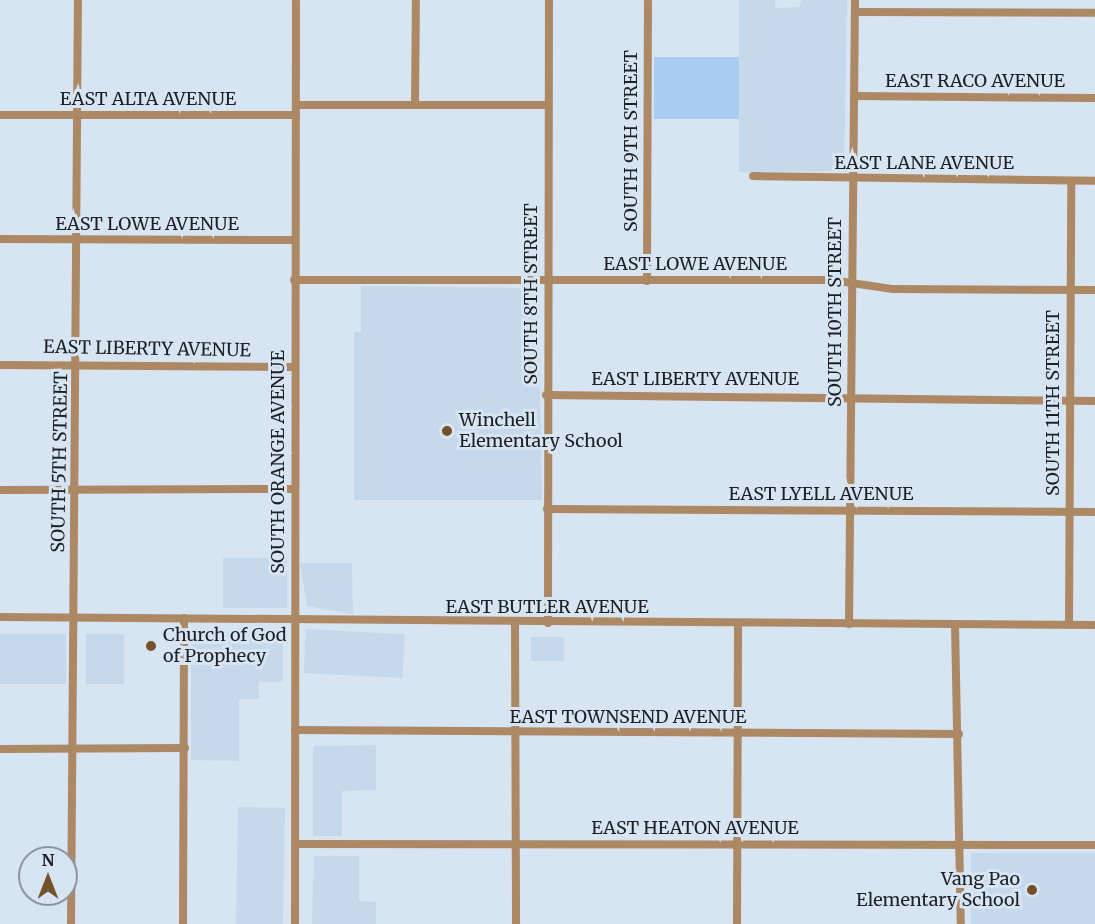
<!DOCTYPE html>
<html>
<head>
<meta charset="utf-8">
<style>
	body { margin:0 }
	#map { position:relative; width:1095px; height:924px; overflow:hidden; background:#d7e4f1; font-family:Merriweather,serif }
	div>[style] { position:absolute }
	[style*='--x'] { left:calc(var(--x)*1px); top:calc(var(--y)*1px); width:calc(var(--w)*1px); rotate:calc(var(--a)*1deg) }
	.built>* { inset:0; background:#c6d8eb; transform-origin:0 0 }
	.green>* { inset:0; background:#a8cdf1; transform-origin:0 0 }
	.minor>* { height:8px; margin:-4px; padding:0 4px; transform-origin:4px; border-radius:4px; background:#ac8865 }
	.dots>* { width:16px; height:16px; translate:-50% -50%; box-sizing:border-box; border:3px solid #d7e4f1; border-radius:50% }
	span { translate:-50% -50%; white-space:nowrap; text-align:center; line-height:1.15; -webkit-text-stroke:6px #d7e4f1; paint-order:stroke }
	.street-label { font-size:18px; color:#1c2025 }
	.poi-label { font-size:18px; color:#1c2025 }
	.left { translate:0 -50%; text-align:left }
	.right { translate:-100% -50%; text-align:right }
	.north { position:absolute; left:18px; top:846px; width:60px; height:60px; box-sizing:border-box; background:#d7e4f1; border:2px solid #8c969f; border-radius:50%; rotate:0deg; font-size:16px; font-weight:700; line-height:24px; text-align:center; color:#1c2025 }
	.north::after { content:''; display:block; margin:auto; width:21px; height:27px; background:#75512b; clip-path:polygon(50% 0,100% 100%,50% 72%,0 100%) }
</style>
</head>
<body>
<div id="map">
	<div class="built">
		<i style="clip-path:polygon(739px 0,775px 0,775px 8px,799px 7px,802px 0,847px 0,844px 171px,739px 172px)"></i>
		<i style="clip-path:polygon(361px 286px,538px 288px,542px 500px,354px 500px,354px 332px,361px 332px)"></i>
		<i style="left:223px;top:558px;width:64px;height:50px"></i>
		<i style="clip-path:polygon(300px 563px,352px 563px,353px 614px,307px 606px)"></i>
		<i style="left:306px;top:629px;width:99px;height:44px;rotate:3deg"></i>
		<i style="clip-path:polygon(196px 630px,283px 635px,283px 682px,259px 682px,259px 699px,239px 699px,239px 761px,191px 760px,191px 634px)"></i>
		<i style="left:0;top:634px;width:66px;height:50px"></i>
		<i style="left:86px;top:634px;width:38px;height:50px"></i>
		<i style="left:531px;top:637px;width:33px;height:24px"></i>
		<i style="clip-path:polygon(376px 745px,376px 790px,342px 791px,342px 836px,313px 836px,313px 746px)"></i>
		<i style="left:238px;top:807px;width:47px;height:117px;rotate:1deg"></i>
		<i style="left:971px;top:853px;width:124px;height:71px"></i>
		<i style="clip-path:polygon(314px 856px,359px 856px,359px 901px,376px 902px,376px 924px,312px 924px)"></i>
	</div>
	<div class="green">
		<i style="left:654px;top:57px;width:85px;height:62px"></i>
	</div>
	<div class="minor">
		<i style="--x:855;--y:12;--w:240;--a:0.2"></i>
		<i style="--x:854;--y:96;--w:241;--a:0.5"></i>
		<i style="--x:296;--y:105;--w:252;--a:0"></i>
		<i style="--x:415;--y:105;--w:105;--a:-89.5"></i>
		<i style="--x:0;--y:115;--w:296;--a:0"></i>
		<i style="--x:753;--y:176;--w:342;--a:0.8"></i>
		<i style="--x:0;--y:239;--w:295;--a:0.2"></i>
		<i style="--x:294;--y:280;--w:537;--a:0"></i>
		<i style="--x:831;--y:280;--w:63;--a:8.3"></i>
		<i style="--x:893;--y:289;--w:202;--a:0.3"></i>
		<i style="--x:647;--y:281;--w:281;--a:-89.8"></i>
		<i style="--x:0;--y:365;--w:294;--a:0.4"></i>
		<i style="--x:546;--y:395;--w:549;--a:0.63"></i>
		<i style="--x:0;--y:490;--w:295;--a:-0.2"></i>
		<i style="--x:547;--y:509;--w:548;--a:0.31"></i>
		<i style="--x:0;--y:617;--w:1095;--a:0.42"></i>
		<i style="--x:515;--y:623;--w:301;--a:89.8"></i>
		<i style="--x:548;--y:623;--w:623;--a:-89.91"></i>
		<i style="--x:849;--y:624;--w:624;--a:-89.45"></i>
		<i style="--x:955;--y:624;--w:300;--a:88.9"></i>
		<i style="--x:1069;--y:625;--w:444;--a:-89.7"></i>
		<i style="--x:295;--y:730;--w:664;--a:0.35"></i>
		<i style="--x:0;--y:749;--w:185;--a:-0.3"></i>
		<i style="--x:296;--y:844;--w:799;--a:0.07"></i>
		<i style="--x:71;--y:924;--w:924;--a:-89.57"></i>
		<i style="--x:183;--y:924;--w:306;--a:-89.8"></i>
		<i style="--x:295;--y:924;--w:924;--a:-89.94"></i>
		<i style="--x:737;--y:924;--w:300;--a:-89.8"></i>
	</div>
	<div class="dots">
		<i style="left:447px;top:431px;background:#75512b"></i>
		<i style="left:151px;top:646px;background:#75512b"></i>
		<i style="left:1032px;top:890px;background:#75512b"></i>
	</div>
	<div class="street-label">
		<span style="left:975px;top:81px">EAST RACO AVENUE</span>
		<span style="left:148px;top:99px">EAST ALTA AVENUE</span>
		<span style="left:631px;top:141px;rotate:-90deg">SOUTH 9TH STREET</span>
		<span style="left:924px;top:163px">EAST LANE AVENUE</span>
		<span style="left:147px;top:224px">EAST LOWE AVENUE</span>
		<span style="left:695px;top:264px">EAST LOWE AVENUE</span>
		<span style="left:531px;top:294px;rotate:-90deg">SOUTH 8TH STREET</span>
		<span style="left:835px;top:312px;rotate:-90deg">SOUTH 10TH STREET</span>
		<span style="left:147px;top:349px;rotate:1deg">EAST LIBERTY AVENUE</span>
		<span style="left:695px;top:379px">EAST LIBERTY AVENUE</span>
		<span style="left:1053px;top:403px;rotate:-90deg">SOUTH 11TH STREET</span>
		<span style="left:60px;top:462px;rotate:-89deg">SOUTH 5TH STREET</span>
		<span style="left:278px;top:462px;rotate:-90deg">SOUTH ORANGE AVENUE</span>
		<span style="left:821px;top:494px">EAST LYELL AVENUE</span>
		<span style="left:547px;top:607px">EAST BUTLER AVENUE</span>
		<span style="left:628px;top:717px">EAST TOWNSEND AVENUE</span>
		<span style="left:695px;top:828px">EAST HEATON AVENUE</span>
	</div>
	<div class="poi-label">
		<span class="left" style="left:459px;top:431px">Winchell<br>Elementary School</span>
		<span class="left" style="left:163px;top:646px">Church of God<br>of Prophecy</span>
		<span class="right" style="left:1020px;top:890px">Vang Pao<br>Elementary School</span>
	</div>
	<div class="north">N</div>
</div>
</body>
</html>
